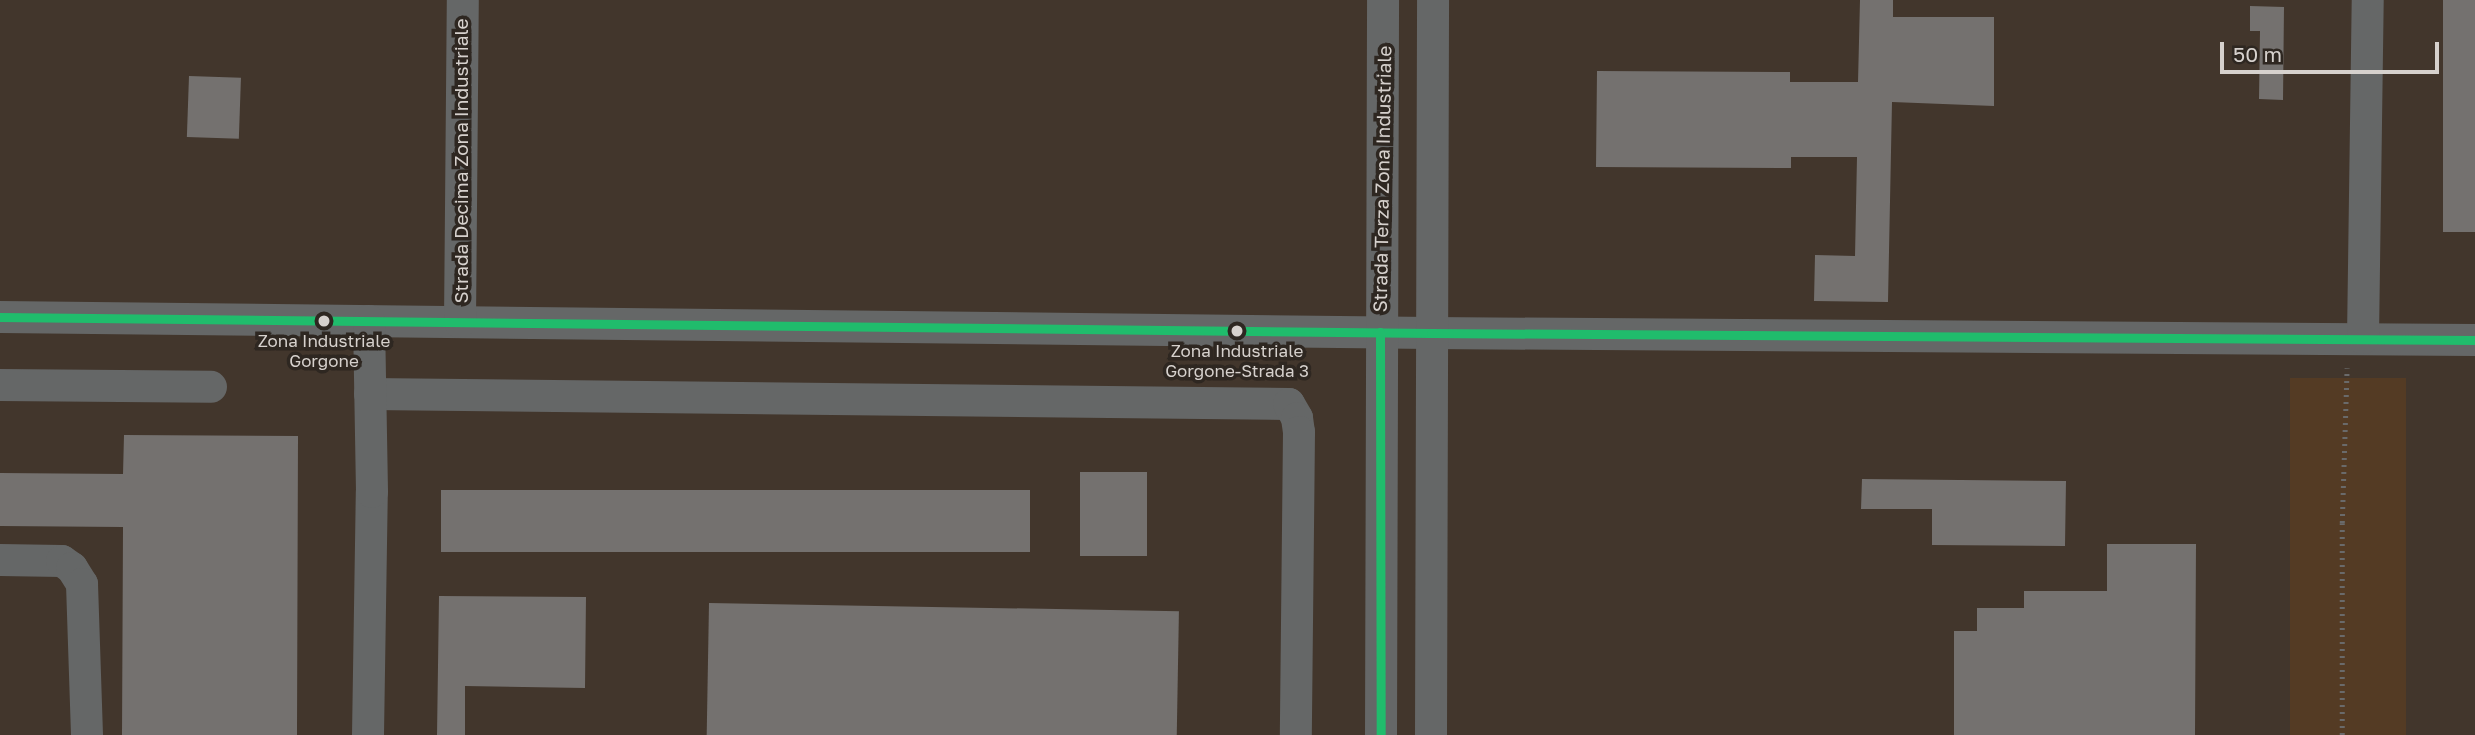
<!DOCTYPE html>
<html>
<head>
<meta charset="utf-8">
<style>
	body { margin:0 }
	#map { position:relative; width:2475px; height:735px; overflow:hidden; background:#34312e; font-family:"Golos Text",sans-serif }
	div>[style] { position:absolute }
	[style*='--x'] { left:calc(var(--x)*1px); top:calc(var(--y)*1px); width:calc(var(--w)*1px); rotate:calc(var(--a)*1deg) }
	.built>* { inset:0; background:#42362c; transform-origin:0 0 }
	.green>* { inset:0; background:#543b24; transform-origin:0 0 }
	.building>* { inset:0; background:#74716f; transform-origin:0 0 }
	.path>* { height:4.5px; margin-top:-2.25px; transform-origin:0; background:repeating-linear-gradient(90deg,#6a6a6a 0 2px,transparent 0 7px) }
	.minor>* { height:32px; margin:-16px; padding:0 16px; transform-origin:16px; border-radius:16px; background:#656767 }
	.bus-1>* { height:9px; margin:-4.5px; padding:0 4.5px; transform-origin:4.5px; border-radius:4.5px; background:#20bc6c }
	.dots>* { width:19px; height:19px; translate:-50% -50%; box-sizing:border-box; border:4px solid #2e2721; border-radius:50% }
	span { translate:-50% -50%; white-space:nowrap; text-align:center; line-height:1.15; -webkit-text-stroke:7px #2e2721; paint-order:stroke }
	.bus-label { font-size:17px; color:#d6d1cd }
	.street-label { font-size:19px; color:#d6d1cd }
	.scale { position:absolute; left:2220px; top:42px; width:219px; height:32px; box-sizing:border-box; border:4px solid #d6d1cd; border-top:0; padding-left:9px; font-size:21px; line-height:24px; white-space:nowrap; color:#d6d1cd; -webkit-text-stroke:5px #2e2721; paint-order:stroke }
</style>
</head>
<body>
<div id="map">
	<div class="built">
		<i style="left:0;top:0;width:2475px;height:735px"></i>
	</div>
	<div class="green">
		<i style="left:2290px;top:378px;width:116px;height:357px"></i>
	</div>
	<div class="building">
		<i style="clip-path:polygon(1860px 0,1893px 0,1893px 17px,1994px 17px,1994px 106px,1892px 102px,1888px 302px,1814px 301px,1815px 255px,1855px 256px,1857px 157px,1791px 157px,1791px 168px,1596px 167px,1597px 71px,1790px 72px,1790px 82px,1858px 82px)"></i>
		<i style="left:2443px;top:0;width:32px;height:232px"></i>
		<i style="clip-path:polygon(2250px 6px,2284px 7px,2283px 100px,2259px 99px,2260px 31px,2250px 31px)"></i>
		<i style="left:189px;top:76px;width:52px;height:61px;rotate:2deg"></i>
		<i style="clip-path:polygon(124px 435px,298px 436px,297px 735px,122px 735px,123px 527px,0 526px,0 473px,123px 474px)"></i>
		<i style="left:1080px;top:472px;width:67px;height:84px"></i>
		<i style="clip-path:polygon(1862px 479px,2066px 481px,2065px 546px,1932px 545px,1932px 509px,1861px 509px)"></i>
		<i style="left:441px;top:490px;width:589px;height:62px"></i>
		<i style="clip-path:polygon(2107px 544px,2196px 544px,2195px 735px,1954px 735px,1954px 631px,1977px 631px,1977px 608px,2024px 608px,2024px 591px,2107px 591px)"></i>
		<i style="clip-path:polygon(439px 596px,586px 597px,585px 688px,465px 686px,465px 735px,437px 735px)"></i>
		<i style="left:709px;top:603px;width:470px;height:132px;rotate:1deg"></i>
	</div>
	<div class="path">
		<i style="--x:2342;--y:735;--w:212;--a:-90"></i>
		<i style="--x:2342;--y:523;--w:155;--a:-88.2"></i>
	</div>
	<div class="minor">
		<i style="--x:0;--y:317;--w:1431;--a:0.64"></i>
		<i style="--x:1431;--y:333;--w:1044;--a:0.38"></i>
		<i style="--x:460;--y:322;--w:322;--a:-89.5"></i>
		<i style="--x:2363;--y:338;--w:338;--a:-89.2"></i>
		<i style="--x:0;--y:385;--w:211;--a:0.5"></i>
		<i style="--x:370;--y:394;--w:919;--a:0.62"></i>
		<i style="--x:1289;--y:404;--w:16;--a:60"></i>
		<i style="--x:1297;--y:418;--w:14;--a:82"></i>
		<i style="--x:1299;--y:432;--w:303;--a:90.6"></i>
		<i style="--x:0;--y:560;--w:62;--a:0.9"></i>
		<i style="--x:62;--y:561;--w:12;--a:35"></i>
		<i style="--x:72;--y:568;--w:19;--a:58"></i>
		<i style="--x:82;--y:584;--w:151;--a:88.1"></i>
		<i style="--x:368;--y:735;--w:243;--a:-89.1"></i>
		<i style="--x:372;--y:492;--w:171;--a:-91"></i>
		<i style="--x:1381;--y:735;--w:735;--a:-89.84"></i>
		<i style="--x:1431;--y:735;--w:735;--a:-89.84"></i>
	</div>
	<div class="bus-1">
		<i style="--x:0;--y:317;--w:1431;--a:0.64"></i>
		<i style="--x:1431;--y:333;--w:1044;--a:0.38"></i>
		<i style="--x:1380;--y:332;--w:403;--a:89.9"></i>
	</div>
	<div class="dots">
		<i style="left:324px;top:321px;background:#d6d1cd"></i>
		<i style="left:1237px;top:331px;background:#d6d1cd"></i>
	</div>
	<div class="bus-label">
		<span style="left:324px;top:351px">Zona Industriale<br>Gorgone</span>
		<span style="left:1237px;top:361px">Zona Industriale<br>Gorgone-Strada 3</span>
	</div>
	<div class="street-label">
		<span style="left:461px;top:161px;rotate:-90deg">Strada Decima Zona Industriale</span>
		<span style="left:1382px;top:179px;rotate:-89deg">Strada Terza Zona Industriale</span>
	</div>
	<div class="scale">50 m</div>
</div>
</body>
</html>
